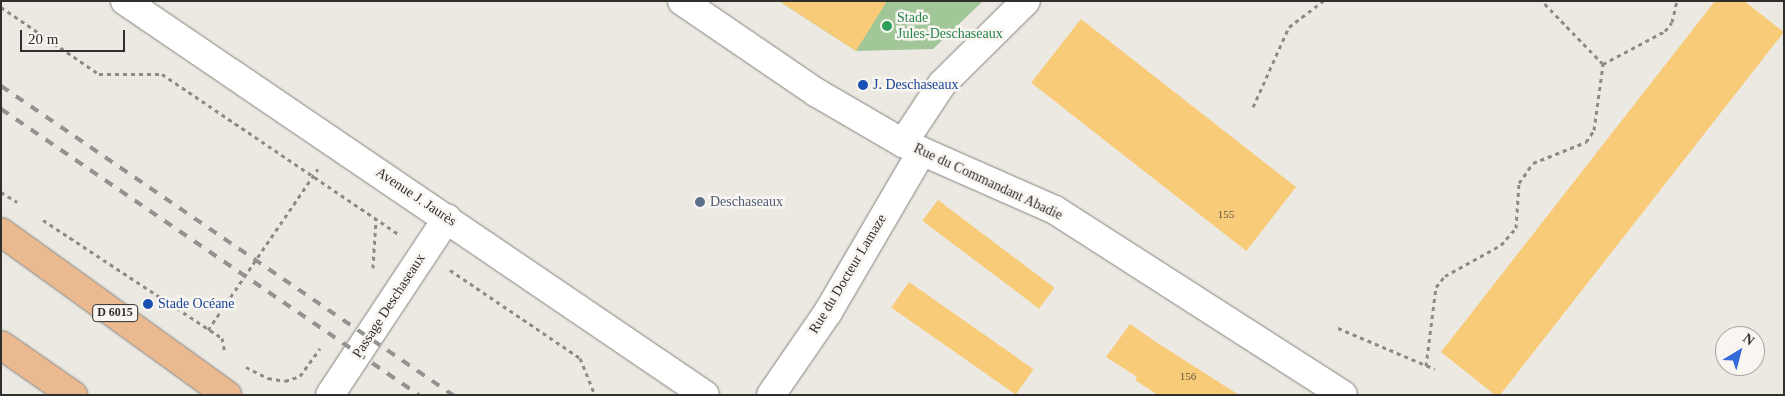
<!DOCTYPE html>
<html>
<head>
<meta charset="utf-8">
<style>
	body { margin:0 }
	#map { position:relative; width:1785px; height:396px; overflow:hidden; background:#ece9e3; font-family:"Times New Roman",serif }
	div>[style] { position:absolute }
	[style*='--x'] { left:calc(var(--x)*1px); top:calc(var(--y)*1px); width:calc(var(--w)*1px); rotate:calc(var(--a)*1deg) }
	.green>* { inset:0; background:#a1c698 }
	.building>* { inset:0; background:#f8cb79; transform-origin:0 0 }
	.path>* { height:3px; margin-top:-1.5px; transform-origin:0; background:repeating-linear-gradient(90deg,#8d8b87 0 4px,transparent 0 8px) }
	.roads { filter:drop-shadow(0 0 1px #85827d) drop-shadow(0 0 1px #85827d) }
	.minor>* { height:28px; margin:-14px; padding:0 14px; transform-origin:14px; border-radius:14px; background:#fff }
	.tertiary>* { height:28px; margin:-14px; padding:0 14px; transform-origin:14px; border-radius:14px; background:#fff }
	.primary>* { height:28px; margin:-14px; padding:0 14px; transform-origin:14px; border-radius:14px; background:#ebb98f }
	.rail>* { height:4px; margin-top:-2px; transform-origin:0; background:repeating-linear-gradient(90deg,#94928e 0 9px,transparent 0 18px) }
	.dots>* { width:14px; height:14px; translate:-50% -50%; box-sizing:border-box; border:2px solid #f9f6f1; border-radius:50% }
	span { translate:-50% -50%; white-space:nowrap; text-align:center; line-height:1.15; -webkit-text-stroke:5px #f9f6f1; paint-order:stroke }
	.number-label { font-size:11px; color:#625640 }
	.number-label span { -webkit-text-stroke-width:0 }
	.shield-label span { padding:1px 4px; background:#f9f6f1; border:1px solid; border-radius:4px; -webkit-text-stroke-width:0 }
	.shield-label { font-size:12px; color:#302f2d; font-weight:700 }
	.leisure-label { font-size:14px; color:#27864d }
	.left { translate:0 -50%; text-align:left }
	.transit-label { font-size:14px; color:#164399 }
	.street-label { font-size:14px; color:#302f2d }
	.service-label { font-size:14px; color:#4e5e75 }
	.frame { position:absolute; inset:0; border:2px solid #302f2d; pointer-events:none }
	.north { position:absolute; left:1715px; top:326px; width:50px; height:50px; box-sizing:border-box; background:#f9f6f1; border:1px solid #a9a6a3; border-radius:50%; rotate:37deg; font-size:14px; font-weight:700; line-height:20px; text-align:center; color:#302f2d }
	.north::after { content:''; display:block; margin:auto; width:18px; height:22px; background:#326ad8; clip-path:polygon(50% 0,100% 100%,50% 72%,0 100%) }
	.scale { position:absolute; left:20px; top:30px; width:105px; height:22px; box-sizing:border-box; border:2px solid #302f2d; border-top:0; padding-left:6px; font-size:15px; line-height:18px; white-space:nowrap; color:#302f2d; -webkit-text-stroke:4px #f9f6f1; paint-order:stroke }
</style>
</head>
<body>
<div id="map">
	<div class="green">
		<i style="clip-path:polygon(779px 1px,983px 1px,933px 49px,856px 51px)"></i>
	</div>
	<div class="building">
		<i style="clip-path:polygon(779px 1px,887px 1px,856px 51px)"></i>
		<i style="clip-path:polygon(1715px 1px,1744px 1px,1784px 32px,1500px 395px,1495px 395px,1441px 352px)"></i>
		<i style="left:1081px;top:19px;width:273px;height:81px;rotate:38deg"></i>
		<i style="left:938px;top:200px;width:146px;height:26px;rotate:37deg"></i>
		<i style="left:909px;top:282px;width:152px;height:31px;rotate:35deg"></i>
		<i style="clip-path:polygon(1130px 324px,1156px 342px,1239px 395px,1158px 395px,1135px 380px,1137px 377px,1106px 357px)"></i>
	</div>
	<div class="path">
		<i style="--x:1;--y:7;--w:119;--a:34.4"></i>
		<i style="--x:99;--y:74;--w:63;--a:0"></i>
		<i style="--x:162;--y:74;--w:285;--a:34.1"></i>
		<i style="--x:1603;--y:64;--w:70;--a:-28"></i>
		<i style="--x:1665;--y:31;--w:11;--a:-52"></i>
		<i style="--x:1672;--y:22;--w:22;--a:-77"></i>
		<i style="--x:1253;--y:107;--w:88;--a:-65.8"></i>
		<i style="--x:1289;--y:27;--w:43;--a:-37.4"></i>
		<i style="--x:1;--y:192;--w:19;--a:32"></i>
		<i style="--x:43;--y:220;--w:214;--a:33.4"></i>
		<i style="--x:222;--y:338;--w:15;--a:79"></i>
		<i style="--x:373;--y:268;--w:49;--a:-86.5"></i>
		<i style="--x:450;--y:270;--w:157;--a:34.1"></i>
		<i style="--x:580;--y:358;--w:40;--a:68"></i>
		<i style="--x:1338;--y:328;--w:105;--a:22.9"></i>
		<i style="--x:208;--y:330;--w:195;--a:-55.7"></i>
		<i style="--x:1426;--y:366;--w:80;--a:-82.8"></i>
		<i style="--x:1436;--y:287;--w:14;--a:-51"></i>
		<i style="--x:1445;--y:276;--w:64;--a:-29"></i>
		<i style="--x:1501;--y:245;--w:23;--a:-49"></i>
		<i style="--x:1516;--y:228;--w:45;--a:-86.2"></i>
		<i style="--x:1519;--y:183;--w:24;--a:-55"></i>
		<i style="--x:1533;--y:163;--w:57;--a:-21.6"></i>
		<i style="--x:1586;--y:142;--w:14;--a:-56"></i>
		<i style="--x:1594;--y:130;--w:67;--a:-82.2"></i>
		<i style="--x:1603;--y:64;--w:88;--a:-134.1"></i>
		<i style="--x:246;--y:367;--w:25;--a:27"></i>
		<i style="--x:268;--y:378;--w:17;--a:10"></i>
		<i style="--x:285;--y:381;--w:16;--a:-18"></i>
		<i style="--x:300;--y:376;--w:34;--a:-54"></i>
	</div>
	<div class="roads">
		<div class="minor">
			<i style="--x:682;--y:1;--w:163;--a:34.3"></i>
			<i style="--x:817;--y:93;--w:99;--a:30.2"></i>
			<i style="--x:903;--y:143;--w:166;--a:23.8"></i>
			<i style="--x:1055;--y:210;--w:342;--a:32.7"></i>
			<i style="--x:903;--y:143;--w:71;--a:-56.5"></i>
			<i style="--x:942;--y:84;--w:118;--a:-44.7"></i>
			<i style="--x:771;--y:395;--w:101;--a:-55.5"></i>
			<i style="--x:828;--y:312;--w:186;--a:-59.7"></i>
		</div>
		<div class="tertiary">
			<i style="--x:125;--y:1;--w:701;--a:34.19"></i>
			<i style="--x:330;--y:395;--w:212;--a:-56.5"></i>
		</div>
		<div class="primary">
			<i style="--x:1;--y:232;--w:279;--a:35.8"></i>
			<i style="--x:1;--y:345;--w:88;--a:34.8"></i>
		</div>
	</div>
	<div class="rail">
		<i style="--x:1;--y:86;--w:548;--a:34.36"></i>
		<i style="--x:1;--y:109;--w:506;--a:34.38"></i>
	</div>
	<div class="dots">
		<i style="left:887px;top:26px;background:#2e9e5b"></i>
		<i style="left:863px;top:85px;background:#1a4fb4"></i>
		<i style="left:700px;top:202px;background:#5c6f8a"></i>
		<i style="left:148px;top:304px;background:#1a4fb4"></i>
	</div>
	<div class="number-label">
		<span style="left:1226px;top:214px">155</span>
		<span style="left:1188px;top:376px">156</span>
	</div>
	<div class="shield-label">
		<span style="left:115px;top:313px">D 6015</span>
	</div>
	<div class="leisure-label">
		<span class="left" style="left:897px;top:26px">Stade<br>Jules-Deschaseaux</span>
	</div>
	<div class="transit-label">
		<span class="left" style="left:873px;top:85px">J. Deschaseaux</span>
		<span class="left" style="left:158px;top:304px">Stade Océane</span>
	</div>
	<div class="street-label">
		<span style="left:988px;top:182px;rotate:25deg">Rue du Commandant Abadie</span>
		<span style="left:416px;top:197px;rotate:34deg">Avenue J. Jaurès</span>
		<span style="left:848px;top:274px;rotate:-59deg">Rue du Docteur Lamaze</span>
		<span style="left:389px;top:306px;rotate:-57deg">Passage Deschaseaux</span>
	</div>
	<div class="service-label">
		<span class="left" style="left:710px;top:202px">Deschaseaux</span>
	</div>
	<div class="frame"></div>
	<div class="north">N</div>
	<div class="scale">20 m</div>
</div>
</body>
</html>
